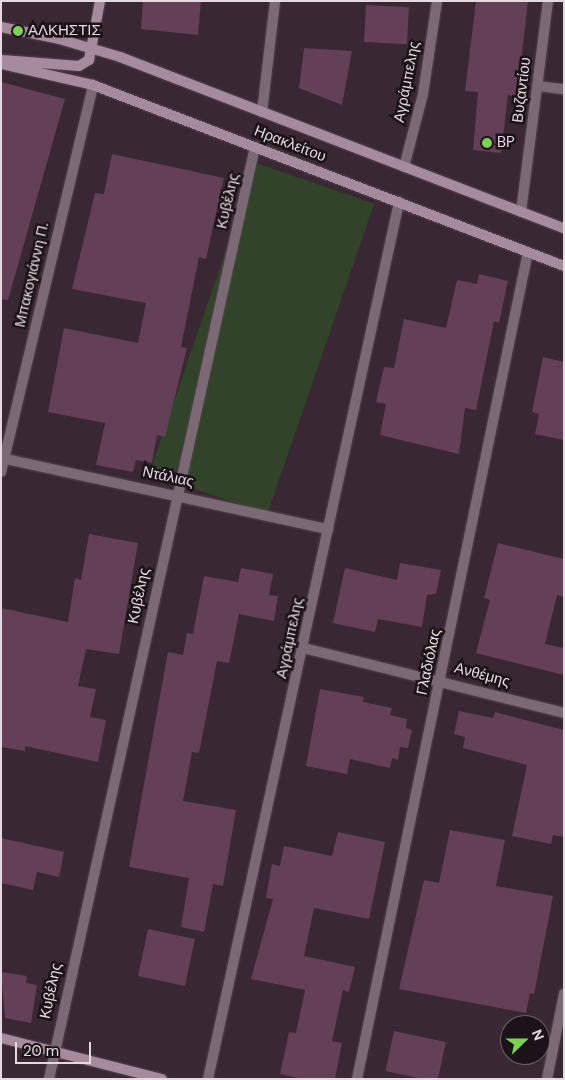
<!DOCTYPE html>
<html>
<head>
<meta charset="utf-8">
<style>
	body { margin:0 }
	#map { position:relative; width:565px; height:1080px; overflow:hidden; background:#3a2734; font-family:"DM Sans",sans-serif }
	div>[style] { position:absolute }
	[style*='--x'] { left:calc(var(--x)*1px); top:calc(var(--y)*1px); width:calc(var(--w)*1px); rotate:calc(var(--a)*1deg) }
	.green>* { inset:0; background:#314329; transform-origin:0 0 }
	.building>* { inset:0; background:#633f58; transform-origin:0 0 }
	.roads { filter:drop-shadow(0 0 1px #554350) drop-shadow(0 0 1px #554350) }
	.street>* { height:10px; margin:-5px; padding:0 5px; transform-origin:5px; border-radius:5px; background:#7b6975 }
	.secondary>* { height:10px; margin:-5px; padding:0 5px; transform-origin:5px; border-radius:5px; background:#a68b9d }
	.dots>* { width:14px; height:14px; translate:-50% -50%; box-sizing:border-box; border:2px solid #1c1319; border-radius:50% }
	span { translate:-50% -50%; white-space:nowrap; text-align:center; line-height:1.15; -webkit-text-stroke:5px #1c1319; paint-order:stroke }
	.poi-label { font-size:15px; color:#e5d8e1 }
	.left { translate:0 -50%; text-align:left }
	.street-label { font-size:15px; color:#e5d8e1 }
	.frame { position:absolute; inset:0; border:2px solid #e5d8e1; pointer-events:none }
	.north { position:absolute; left:500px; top:1015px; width:50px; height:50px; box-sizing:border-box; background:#1c1319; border:1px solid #6c6269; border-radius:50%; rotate:68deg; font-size:14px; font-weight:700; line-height:20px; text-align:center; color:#e5d8e1 }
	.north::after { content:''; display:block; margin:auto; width:18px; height:22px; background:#7cd155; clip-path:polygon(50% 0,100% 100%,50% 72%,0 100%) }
	.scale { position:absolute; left:15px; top:1042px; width:76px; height:22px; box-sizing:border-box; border:2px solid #e5d8e1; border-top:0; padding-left:6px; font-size:15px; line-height:18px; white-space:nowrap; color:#e5d8e1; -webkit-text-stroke:4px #1c1319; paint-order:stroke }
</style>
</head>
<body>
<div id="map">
	<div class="green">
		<i style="left:256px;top:163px;width:125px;height:328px;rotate:19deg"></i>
	</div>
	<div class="building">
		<i style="clip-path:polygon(143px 1px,201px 1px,198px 35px,141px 29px)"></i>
		<i style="clip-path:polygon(476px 1px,528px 1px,517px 97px,508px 95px,501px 153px,473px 150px,478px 92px,465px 91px)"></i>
		<i style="left:366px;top:5px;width:43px;height:37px;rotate:3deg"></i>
		<i style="clip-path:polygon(304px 48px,352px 51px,342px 105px,299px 88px)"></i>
		<i style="clip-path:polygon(1px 82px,65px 99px,8px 300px,1px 299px)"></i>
		<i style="clip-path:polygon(112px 154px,224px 178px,206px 259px,199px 257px,181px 347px,187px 348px,165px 437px,157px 435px,152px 463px,136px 460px,133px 472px,96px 465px,105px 423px,48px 412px,64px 328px,138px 343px,146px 303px,72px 289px,95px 193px,104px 194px)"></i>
		<i style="clip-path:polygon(479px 274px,508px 281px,499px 323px,494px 321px,476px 410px,465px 408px,459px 454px,380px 435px,386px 404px,376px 402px,384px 367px,394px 368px,404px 319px,446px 328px,457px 280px,477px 284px)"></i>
		<i style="clip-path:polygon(543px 357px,564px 362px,564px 440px,535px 434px,539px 414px,532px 412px)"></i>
		<i style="clip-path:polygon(89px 534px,138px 543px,119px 654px,86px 649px,78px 686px,96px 689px,90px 717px,106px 720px,98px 762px,25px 746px,25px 751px,1px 747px,1px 608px,68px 622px,75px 578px,81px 580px)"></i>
		<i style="clip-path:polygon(498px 543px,564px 559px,564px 597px,557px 595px,545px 644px,564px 648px,564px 675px,476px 653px,490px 600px,484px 598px)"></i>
		<i style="clip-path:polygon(400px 563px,441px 570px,436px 594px,427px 595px,422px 627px,378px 619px,375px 632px,333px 623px,345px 568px,397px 580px)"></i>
		<i style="clip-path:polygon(241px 568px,273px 574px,269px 595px,278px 596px,274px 621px,239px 614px,229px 663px,217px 661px,199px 753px,192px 752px,183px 801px,236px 810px,223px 886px,213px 884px,204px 932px,181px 927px,189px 878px,129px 867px,168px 652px,183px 655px,187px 633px,193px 634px,204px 576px,238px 582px)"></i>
		<i style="clip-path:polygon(320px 689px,364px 697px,363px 702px,392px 708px,390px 715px,407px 719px,406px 728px,412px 730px,408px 748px,400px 747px,398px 760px,392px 758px,390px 768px,350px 759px,347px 774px,306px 766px)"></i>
		<i style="clip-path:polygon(459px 711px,493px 718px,495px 712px,564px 730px,564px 837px,553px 835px,551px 844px,512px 836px,527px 765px,463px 748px,465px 737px,454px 734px)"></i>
		<i style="clip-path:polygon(450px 830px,505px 840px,496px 886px,553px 896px,534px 994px,530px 993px,526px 1013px,399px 989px,424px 880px,439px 883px)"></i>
		<i style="clip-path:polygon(338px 832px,385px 842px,369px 919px,314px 908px,304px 956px,355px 967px,349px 992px,343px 990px,332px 1041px,342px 1043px,335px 1079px,302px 1079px,280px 1074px,289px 1032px,296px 1033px,305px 990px,251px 979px,273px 899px,266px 898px,272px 864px,280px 866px,284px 846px,332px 856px)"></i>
		<i style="clip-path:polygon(1px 838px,64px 852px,59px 877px,37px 872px,33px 890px,1px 883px)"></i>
		<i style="left:148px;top:929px;width:48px;height:48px;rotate:12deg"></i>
		<i style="clip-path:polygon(1px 972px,27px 976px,26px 983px,37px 985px,31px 1023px,5px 1018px)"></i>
		<i style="left:394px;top:1031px;width:53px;height:41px;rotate:12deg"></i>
	</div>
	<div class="roads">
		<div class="street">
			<i style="--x:538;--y:86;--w:26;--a:7"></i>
			<i style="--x:262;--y:112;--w:112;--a:-83.3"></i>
			<i style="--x:404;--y:167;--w:75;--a:-75.4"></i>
			<i style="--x:423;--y:94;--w:94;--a:-81.4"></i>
			<i style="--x:521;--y:212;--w:213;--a:-82.7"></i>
			<i style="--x:1;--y:458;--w:335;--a:12.3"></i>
			<i style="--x:1;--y:472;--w:398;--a:-76.6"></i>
			<i style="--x:304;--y:648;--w:268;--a:14"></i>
			<i style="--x:49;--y:1079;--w:954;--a:-77.54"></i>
			<i style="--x:208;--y:1079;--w:898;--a:-77.71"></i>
			<i style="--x:357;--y:1079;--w:844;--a:-78.32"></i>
			<i style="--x:547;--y:1079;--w:87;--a:-78.7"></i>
		</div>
		<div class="secondary">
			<i style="--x:1;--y:27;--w:59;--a:11.7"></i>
			<i style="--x:59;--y:39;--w:64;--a:16.4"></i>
			<i style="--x:120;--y:57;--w:476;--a:21.1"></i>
			<i style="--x:2;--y:60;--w:77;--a:4.5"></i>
			<i style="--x:79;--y:66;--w:12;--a:-31"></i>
			<i style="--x:89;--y:60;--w:60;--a:-79.4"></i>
			<i style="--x:1;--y:64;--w:94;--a:12.9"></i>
			<i style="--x:93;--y:85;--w:505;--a:21.02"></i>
			<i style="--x:1;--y:1038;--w:166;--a:14.3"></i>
		</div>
	</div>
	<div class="dots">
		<i style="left:18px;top:31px;background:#7cd155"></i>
		<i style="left:487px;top:143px;background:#7cd155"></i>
	</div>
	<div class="poi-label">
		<span class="left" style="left:28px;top:31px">ΑΛΚΗΣΤΙΣ</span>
		<span class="left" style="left:497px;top:143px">BP</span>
	</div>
	<div class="street-label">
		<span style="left:407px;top:82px;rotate:-79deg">Αγράμπελης</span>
		<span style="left:522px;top:90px;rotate:-83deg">Βυζαντίου</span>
		<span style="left:290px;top:144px;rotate:21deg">Ηρακλείτου</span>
		<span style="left:228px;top:201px;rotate:-77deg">Κυβέλης</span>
		<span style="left:32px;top:275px;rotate:-77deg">Μπακογιάννη Π.</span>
		<span style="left:168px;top:477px;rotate:12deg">Ντάλιας</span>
		<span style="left:139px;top:596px;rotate:-78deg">Κυβέλης</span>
		<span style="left:290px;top:638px;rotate:-78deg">Αγράμπελης</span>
		<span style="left:429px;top:662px;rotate:-78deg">Γλαδιόλας</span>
		<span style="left:482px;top:675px;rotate:15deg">Ανθέμης</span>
		<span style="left:51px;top:991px;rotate:-78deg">Κυβέλης</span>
	</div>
	<div class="frame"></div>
	<div class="north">N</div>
	<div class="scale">20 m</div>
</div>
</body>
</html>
